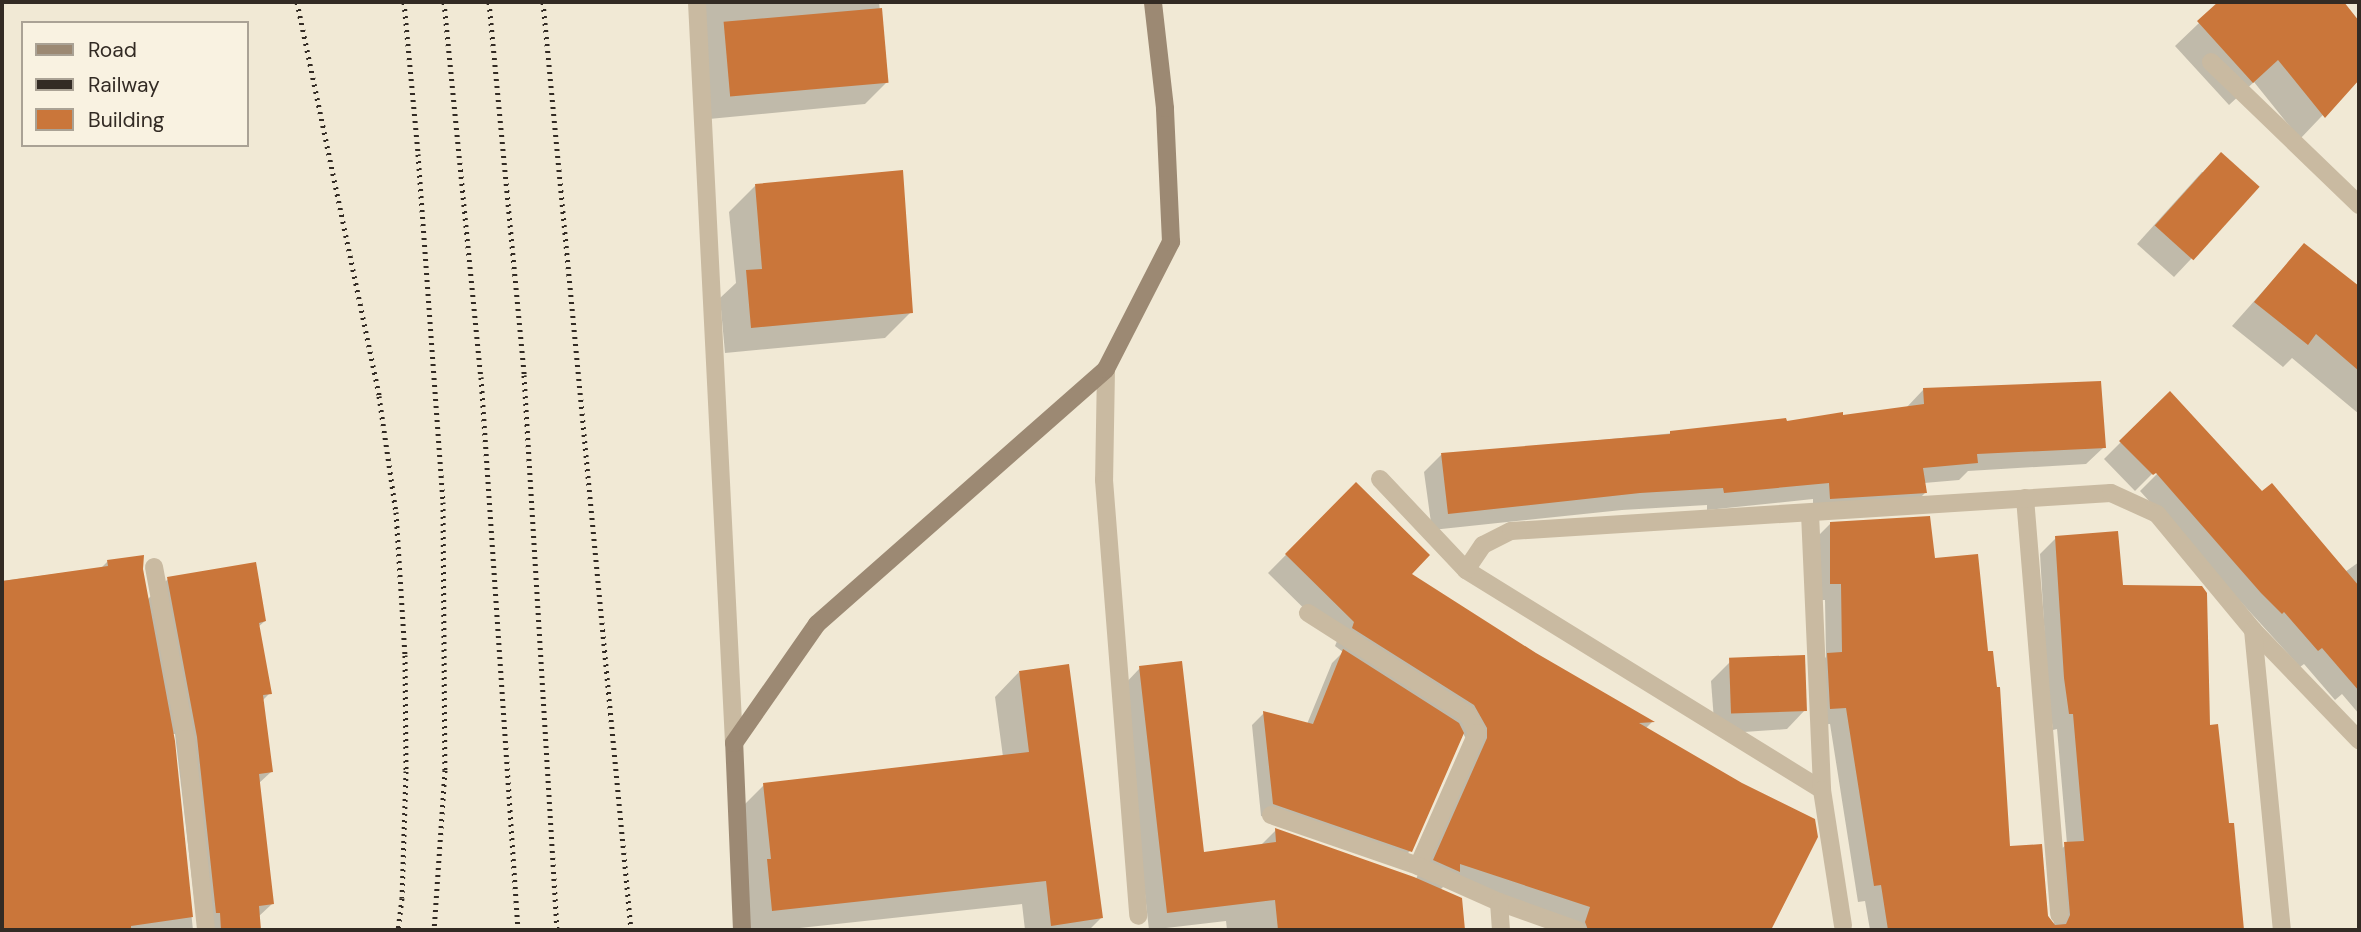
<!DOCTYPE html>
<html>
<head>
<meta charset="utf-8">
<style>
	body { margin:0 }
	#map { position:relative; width:2361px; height:932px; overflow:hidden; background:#f1e9d5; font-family:"DM Sans",sans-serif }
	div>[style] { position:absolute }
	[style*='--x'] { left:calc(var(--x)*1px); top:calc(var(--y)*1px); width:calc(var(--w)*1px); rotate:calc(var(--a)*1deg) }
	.shadow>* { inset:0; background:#0003 }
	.building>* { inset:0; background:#ca763a; transform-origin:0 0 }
	.street>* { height:18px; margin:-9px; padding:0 9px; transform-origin:9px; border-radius:9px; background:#c9baa1 }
	.secondary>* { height:18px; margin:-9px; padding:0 9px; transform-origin:9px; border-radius:9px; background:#9c8973 }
	.rail>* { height:5px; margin-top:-2.5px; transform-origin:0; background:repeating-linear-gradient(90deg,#332b24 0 2px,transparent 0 7px) }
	span { translate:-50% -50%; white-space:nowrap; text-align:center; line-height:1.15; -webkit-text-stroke:6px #f9f2e1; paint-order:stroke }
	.frame { position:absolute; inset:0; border:4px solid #332b24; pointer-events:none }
	.legend { position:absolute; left:21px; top:21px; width:228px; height:126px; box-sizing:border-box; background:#f9f2e1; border:2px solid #aaa295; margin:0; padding:9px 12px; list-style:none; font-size:21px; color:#332b24 }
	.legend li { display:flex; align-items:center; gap:14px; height:35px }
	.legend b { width:35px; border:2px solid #aaa295 }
</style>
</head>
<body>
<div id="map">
	<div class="shadow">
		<i style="clip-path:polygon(698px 2px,879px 2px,887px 82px,865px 104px,709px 119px)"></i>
		<i style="clip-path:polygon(2221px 2px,2342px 2px,2359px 23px,2359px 77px,2300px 139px,2254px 82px,2229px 105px,2175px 46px)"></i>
		<i style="clip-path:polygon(2202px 172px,2258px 188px,2174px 277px,2137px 244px)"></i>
		<i style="clip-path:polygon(755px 186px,911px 312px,885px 338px,725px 353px,720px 298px,736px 283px,729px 212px)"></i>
		<i style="clip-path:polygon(2304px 245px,2359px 302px,2359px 414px,2292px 358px,2283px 367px,2232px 326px)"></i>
		<i style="clip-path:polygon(1923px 390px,2104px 447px,2086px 464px,1968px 471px,1959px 480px,1924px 483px,1925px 493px,1908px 510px,1813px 516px,1813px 499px,1707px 510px,1707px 505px,1622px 510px,1432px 530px,1424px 472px,1441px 455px,1842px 417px,1906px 408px)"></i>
		<i style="clip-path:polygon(2170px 393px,2262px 494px,2345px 572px,2359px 562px,2359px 714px,2342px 694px,2335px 700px,2304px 664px,2300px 667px,2140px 491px,2161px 470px,2158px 468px,2135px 491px,2104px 459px)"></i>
		<i style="clip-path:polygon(1356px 484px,1409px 574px,1535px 655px,1652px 722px,1645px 729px,1762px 905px,1750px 930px,1571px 930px,1447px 883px,1440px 890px,1461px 899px,1463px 930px,1227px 930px,1226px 921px,1149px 930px,1122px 687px,1140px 668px,1202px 854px,1260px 846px,1276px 830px,1416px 879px,1470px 757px,1470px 747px,1463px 733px,1410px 851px,1398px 863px,1261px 816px,1252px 725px,1264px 713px,1307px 724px,1332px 663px,1343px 652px,1335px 646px,1337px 641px,1268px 573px)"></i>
		<i style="clip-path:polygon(1830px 524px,1934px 559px,2008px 848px,2054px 926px,2049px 860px,2067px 844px,2057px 729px,2053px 730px,2048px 695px,2040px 554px,2056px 538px,2122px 587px,2208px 727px,2228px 825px,2232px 825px,2243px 930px,1870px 930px,1865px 901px,1858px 902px,1830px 724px,1814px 725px,1812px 671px,1826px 657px,1825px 600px,1814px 600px,1814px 540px)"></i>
		<i style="clip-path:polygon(108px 561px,141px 569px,147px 600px,168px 579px,265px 621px,258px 627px,270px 693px,262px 701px,271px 772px,258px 784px,272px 904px,258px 917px,259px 930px,198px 930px,175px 734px,172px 734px,193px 930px,2px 930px,2px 581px,101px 568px)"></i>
		<i style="clip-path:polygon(1730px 662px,1805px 710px,1787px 729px,1715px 734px,1711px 681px)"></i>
		<i style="clip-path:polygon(1019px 672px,1101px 918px,1089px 930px,1025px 930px,1022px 904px,781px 930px,748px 930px,740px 809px,764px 785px,1003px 757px,995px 697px)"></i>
	</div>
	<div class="building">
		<i style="clip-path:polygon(2218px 2px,2344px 2px,2359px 21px,2359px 80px,2325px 118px,2278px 60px,2253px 83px,2197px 21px)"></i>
		<i style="left:882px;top:8px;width:75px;height:159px;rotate:85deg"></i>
		<i style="left:2221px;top:152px;width:52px;height:99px;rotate:42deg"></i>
		<i style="clip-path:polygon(903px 170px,913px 313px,751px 328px,746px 270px,762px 269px,755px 184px)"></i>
		<i style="clip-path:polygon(2304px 243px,2359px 286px,2359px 371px,2316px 334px,2308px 345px,2254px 302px)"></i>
		<i style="clip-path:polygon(2101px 381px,2106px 448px,1977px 454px,1978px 463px,1923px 468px,1927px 493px,1830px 499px,1829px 483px,1724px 493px,1723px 488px,1640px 493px,1448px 514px,1441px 453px,1670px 434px,1670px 431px,1786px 418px,1787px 421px,1843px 412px,1843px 415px,1924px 404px,1923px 388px)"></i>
		<i style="clip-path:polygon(2170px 391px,2262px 491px,2272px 483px,2359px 586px,2359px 691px,2322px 648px,2318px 651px,2284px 612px,2282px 614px,2261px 593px,2156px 473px,2153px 475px,2119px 441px)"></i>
		<i style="clip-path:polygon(1356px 482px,1430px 555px,1412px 574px,1536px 653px,1655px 722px,1639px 723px,1742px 783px,1815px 819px,1818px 837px,1771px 930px,1588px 930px,1585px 922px,1590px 907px,1460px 864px,1460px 872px,1433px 860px,1487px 738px,1487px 728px,1474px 705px,1352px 628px,1354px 622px,1285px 554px)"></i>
		<i style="clip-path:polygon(1930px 516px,1935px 558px,1978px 554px,1988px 651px,1993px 651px,1997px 687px,2000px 687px,2010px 846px,2042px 844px,2048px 916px,2055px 925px,2066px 924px,2070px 915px,2064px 842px,2084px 841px,2073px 714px,2069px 714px,2064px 678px,2055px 536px,2118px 531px,2123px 585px,2202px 586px,2207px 593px,2210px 725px,2218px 724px,2229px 823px,2234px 823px,2244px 930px,1888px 930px,1881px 885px,1874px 886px,1846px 708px,1830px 709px,1827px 653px,1842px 652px,1841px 584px,1830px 584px,1830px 522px)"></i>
		<i style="clip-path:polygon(144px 555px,143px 569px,175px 741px,193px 917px,131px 926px,131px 930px,2px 930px,2px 581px,108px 566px,107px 560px)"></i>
		<i style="clip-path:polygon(256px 562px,266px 621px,259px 623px,272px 694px,263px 695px,273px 772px,259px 774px,274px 904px,259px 906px,261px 930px,221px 930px,220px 913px,216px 913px,197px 737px,167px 577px)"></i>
		<i style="clip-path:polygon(1343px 649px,1459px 723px,1464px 733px,1412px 852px,1273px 804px,1263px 711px,1313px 724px)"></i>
		<i style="left:1805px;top:655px;width:56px;height:76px;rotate:88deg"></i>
		<i style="clip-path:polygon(1182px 661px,1204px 852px,1276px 842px,1275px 828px,1414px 877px,1462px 898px,1465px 930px,1278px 930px,1275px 900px,1167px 913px,1139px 666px)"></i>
		<i style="clip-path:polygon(1069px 664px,1103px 918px,1051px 926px,1046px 881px,772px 911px,767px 859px,771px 859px,763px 783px,1029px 752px,1019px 671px)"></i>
	</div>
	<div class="street">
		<i style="--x:697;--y:2;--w:742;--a:87.14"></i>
		<i style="--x:2211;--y:62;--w:206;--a:44"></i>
		<i style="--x:1106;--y:369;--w:111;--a:91"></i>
		<i style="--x:1104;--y:480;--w:437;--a:85.5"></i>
		<i style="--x:1380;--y:479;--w:125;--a:46.6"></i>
		<i style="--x:1466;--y:570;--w:418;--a:31.7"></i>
		<i style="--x:2025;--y:498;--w:418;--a:85.3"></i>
		<i style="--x:1810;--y:513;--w:277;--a:87.5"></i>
		<i style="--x:1822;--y:790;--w:137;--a:81.2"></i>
		<i style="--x:154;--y:567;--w:175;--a:79.5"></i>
		<i style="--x:186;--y:739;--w:192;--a:84"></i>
		<i style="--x:1466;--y:570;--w:30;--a:-56"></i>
		<i style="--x:1483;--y:545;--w:31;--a:-27"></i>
		<i style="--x:1511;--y:531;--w:601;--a:-3.62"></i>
		<i style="--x:2111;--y:493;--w:51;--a:24.5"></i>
		<i style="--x:2157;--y:514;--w:151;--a:50.4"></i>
		<i style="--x:2253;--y:630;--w:153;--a:46.1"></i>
		<i style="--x:1308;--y:613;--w:190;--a:32.5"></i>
		<i style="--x:1468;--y:715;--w:20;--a:63"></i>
		<i style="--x:1477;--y:733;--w:145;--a:113.9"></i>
		<i style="--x:2253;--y:630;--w:301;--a:84.5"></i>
		<i style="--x:1271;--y:815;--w:156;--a:19.1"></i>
		<i style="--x:1418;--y:866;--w:89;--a:24"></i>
		<i style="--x:1499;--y:902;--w:83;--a:19.7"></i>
		<i style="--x:1499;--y:902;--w:28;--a:86"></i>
	</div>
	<div class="secondary">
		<i style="--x:742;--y:930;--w:187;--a:-92.4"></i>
		<i style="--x:734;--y:743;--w:145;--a:-55.1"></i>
		<i style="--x:817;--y:624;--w:385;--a:-41.4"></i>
		<i style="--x:1106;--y:369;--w:143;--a:-62.9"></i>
		<i style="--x:1171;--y:242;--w:134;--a:-92.6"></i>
		<i style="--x:1165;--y:108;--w:107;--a:-96.5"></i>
	</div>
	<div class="rail">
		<i style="--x:297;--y:2;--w:402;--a:78.2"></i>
		<i style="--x:379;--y:396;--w:117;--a:81.7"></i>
		<i style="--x:396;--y:512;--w:143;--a:86.4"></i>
		<i style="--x:405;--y:655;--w:116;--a:89.5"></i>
		<i style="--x:406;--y:771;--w:127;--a:91.8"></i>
		<i style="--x:402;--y:898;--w:32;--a:97"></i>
		<i style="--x:404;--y:2;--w:153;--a:84.7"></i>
		<i style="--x:418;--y:154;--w:349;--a:85.9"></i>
		<i style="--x:443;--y:502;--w:268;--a:89.6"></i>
		<i style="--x:445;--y:770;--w:160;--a:93.9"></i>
		<i style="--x:444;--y:2;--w:377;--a:84.4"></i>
		<i style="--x:481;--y:377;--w:554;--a:86.17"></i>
		<i style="--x:489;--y:2;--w:375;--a:84.6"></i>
		<i style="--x:524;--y:375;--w:556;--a:86.6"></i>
		<i style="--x:543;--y:2;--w:932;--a:84.58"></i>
	</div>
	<div class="frame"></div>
	<ul class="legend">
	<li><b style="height:9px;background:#9c8973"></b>Road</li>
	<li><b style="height:9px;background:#332b24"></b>Railway</li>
	<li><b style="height:19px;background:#ca763a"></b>Building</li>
	</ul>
</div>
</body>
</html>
